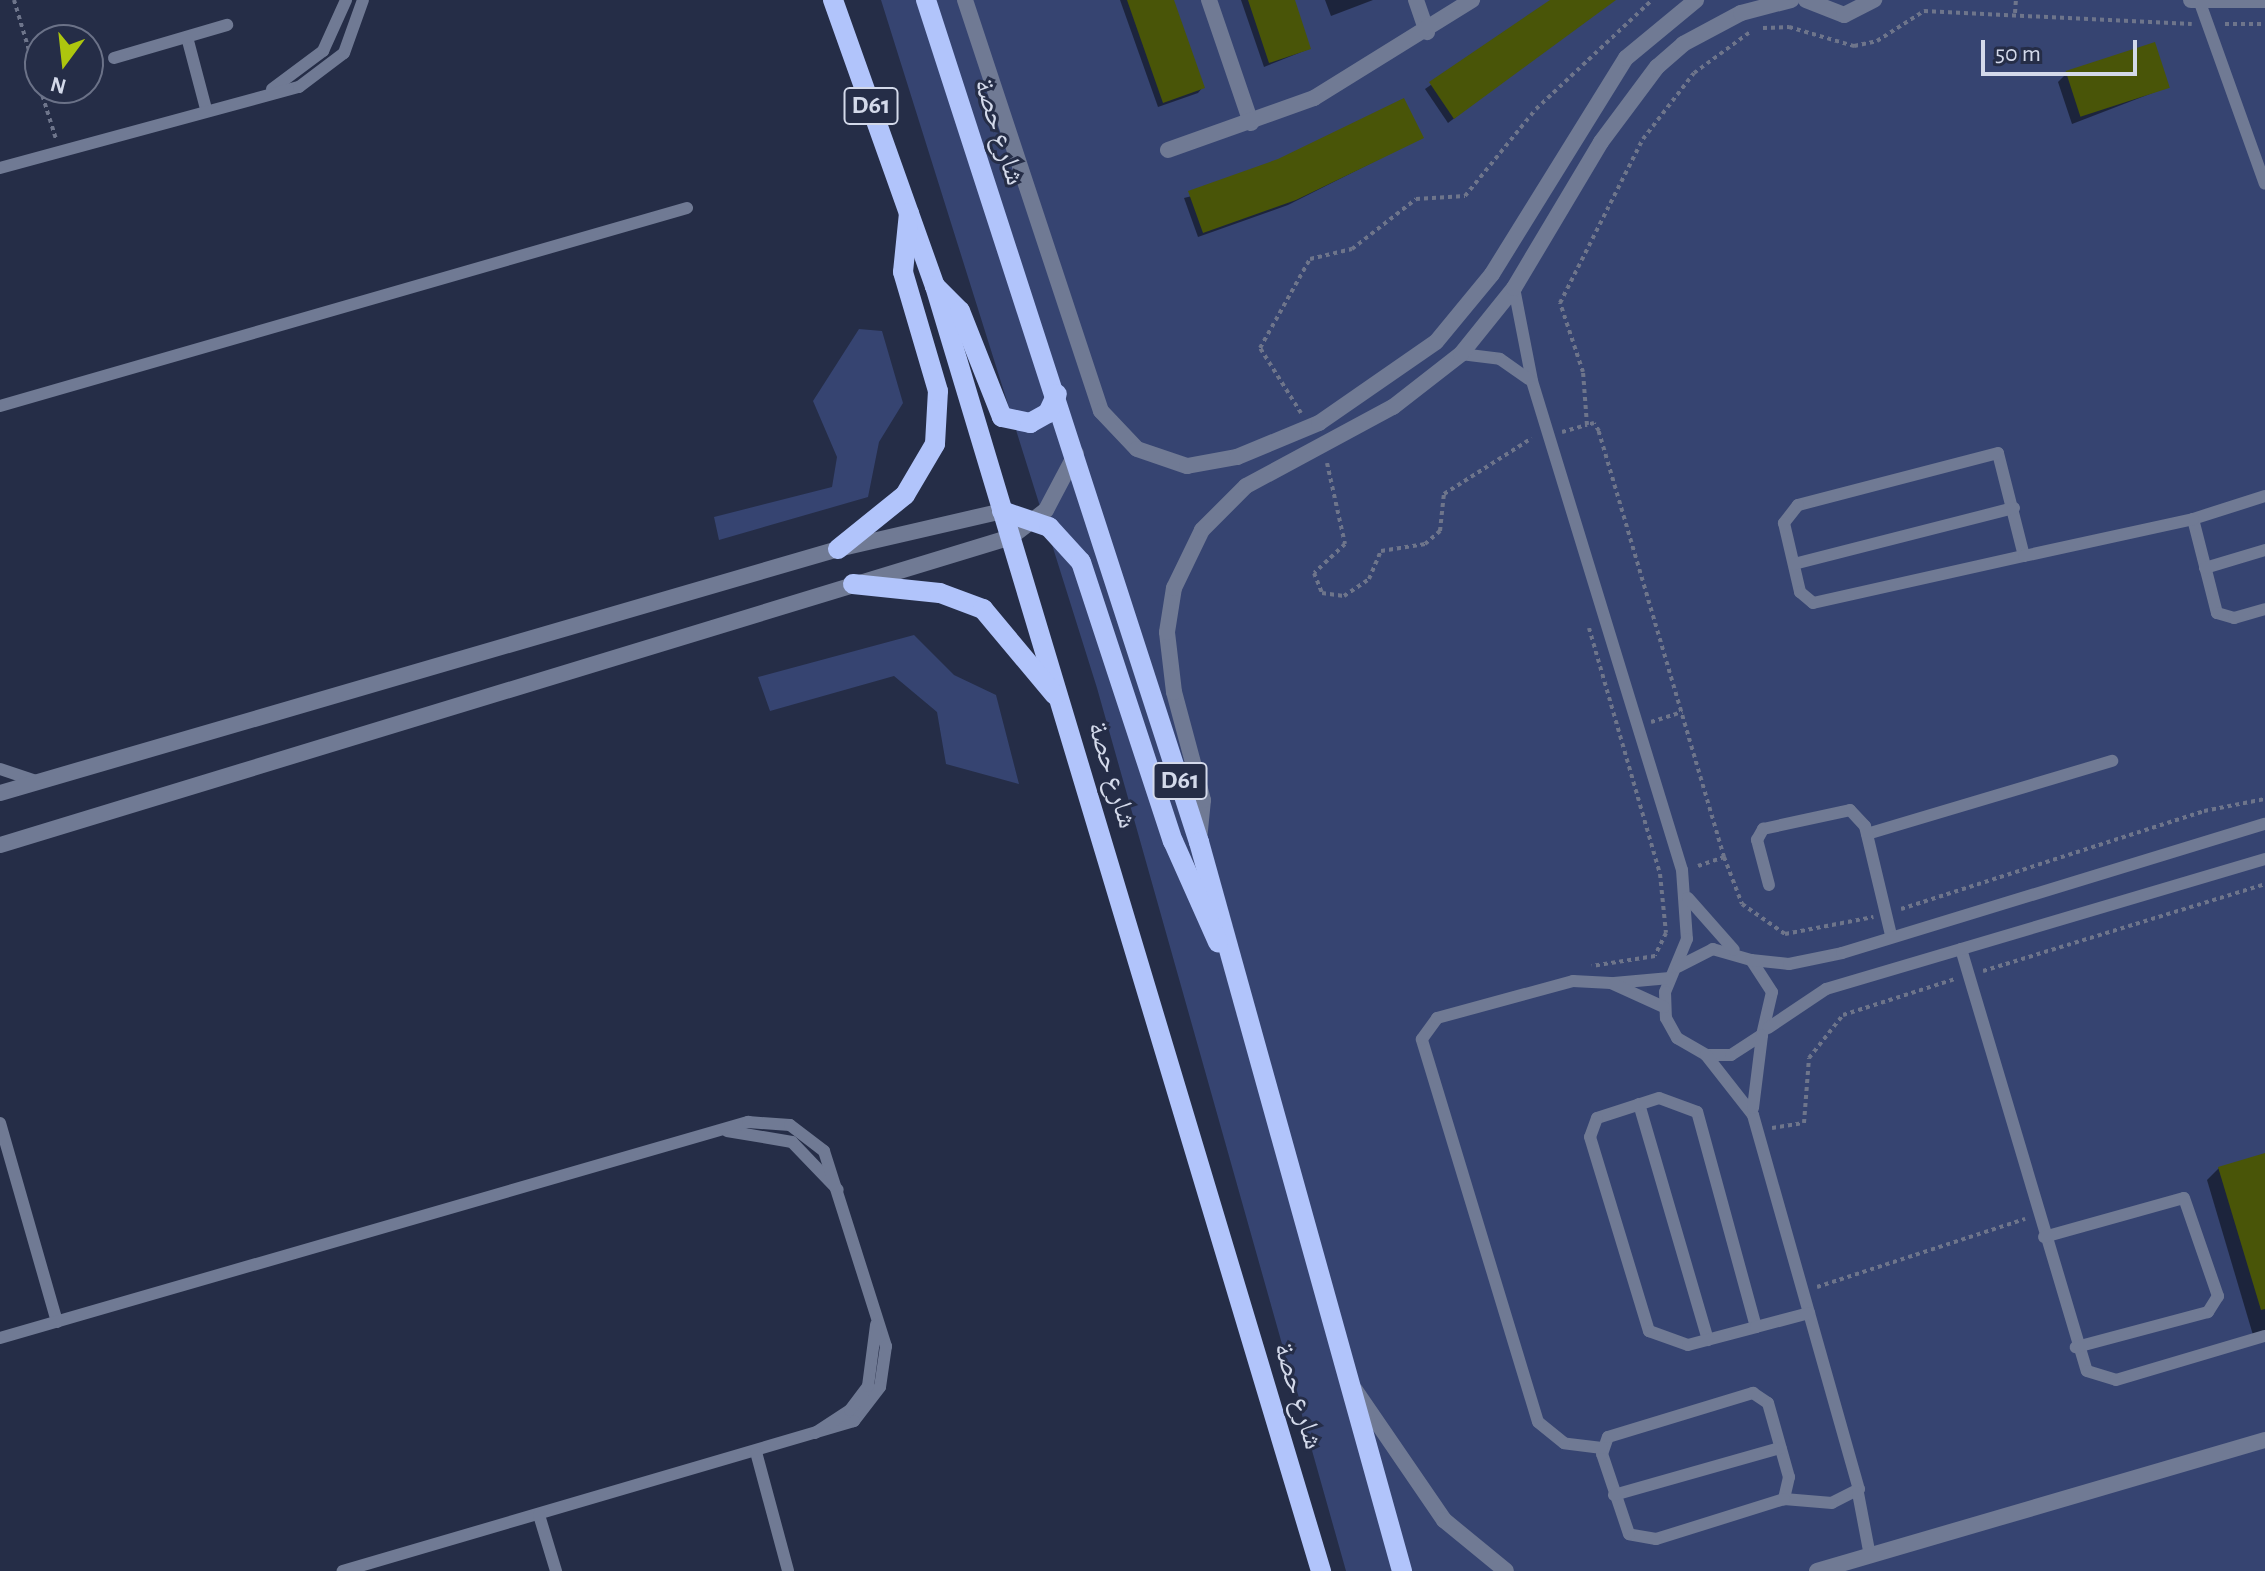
<!DOCTYPE html>
<html>
<head>
<meta charset="utf-8">
<style>
	body { margin:0 }
	#map { position:relative; width:2265px; height:1571px; overflow:hidden; background:#252d47; font-family:"Alegreya Sans","Noto Naskh Arabic",sans-serif }
	div>[style] { position:absolute }
	[style*='--x'] { left:calc(var(--x)*1px); top:calc(var(--y)*1px); width:calc(var(--w)*1px); rotate:calc(var(--a)*1deg) }
	.green>* { inset:0; background:#364471 }
	.shadow>* { inset:0; background:#0007 }
	.building>* { inset:0; background:#495508; transform-origin:0 0 }
	.path>* { height:4px; margin-top:-2px; transform-origin:0; background:repeating-linear-gradient(90deg,#6e758b 0 4px,transparent 0 8px) }
	.service>* { height:12px; margin:-6px; padding:0 6px; transform-origin:6px; border-radius:6px; background:#707a94 }
	.minor>* { height:16px; margin:-8px; padding:0 8px; transform-origin:8px; border-radius:8px; background:#707a94 }
	.tertiary>* { height:16px; margin:-8px; padding:0 8px; transform-origin:8px; border-radius:8px; background:#707a94 }
	.primary>* { height:20px; margin:-10px; padding:0 10px; transform-origin:10px; border-radius:10px; background:#b1c4fb }
	span { translate:-50% -50%; white-space:nowrap; text-align:center; line-height:1.15; -webkit-text-stroke:6px #252d47; paint-order:stroke }
	.shield-label span { padding:2px 6px; background:#252d47; border:2px solid; border-radius:6px; -webkit-text-stroke-width:0 }
	.shield-label { font-size:26px; color:#d3d9ea; font-weight:700 }
	.street-label { font-size:28px; color:#d3d9ea }
	.north { position:absolute; left:24px; top:24px; width:80px; height:80px; box-sizing:border-box; background:#252d47; border:2px solid #6b7288; border-radius:50%; rotate:195deg; font-size:22px; font-weight:700; line-height:32px; text-align:center; color:#d3d9ea }
	.north::after { content:''; display:block; margin:auto; width:28px; height:36px; background:#adc60e; clip-path:polygon(50% 0,100% 100%,50% 72%,0 100%) }
	.scale { position:absolute; left:1981px; top:40px; width:156px; height:36px; box-sizing:border-box; border:4px solid #d3d9ea; border-top:0; padding-left:10px; font-size:24px; line-height:28px; white-space:nowrap; color:#d3d9ea; -webkit-text-stroke:6px #252d47; paint-order:stroke }
</style>
</head>
<body>
<div id="map">
	<div class="green">
		<i style="clip-path:polygon(881px 0,2265px 0,2265px 1571px,1346px 1571px,1097px 688px)"></i>
		<i style="clip-path:polygon(859px 329px,882px 331px,903px 403px,879px 442px,868px 497px,719px 540px,714px 517px,832px 487px,837px 457px,813px 401px)"></i>
		<i style="clip-path:polygon(914px 635px,954px 675px,996px 695px,1019px 784px,946px 764px,937px 712px,894px 676px,770px 711px,758px 677px)"></i>
	</div>
	<div class="shadow">
		<i style="clip-path:polygon(1120px 0,1172px 0,1203px 87px,1198px 93px,1158px 107px)"></i>
		<i style="clip-path:polygon(1241px 0,1293px 0,1309px 49px,1264px 67px)"></i>
		<i style="clip-path:polygon(1325px 0,1373px 0,1331px 16px)"></i>
		<i style="clip-path:polygon(1553px 0,1610px 0,1448px 123px,1425px 89px)"></i>
		<i style="clip-path:polygon(2067px 73px,2168px 87px,2072px 124px,2058px 82px)"></i>
		<i style="clip-path:polygon(1421px 138px,1288px 205px,1198px 237px,1184px 198px)"></i>
		<i style="clip-path:polygon(2265px 1155px,2265px 1331px,2253px 1335px,2207px 1180px,2219px 1168px)"></i>
	</div>
	<div class="building">
		<i style="clip-path:polygon(1127px 0,1174px 0,1205px 88px,1163px 103px)"></i>
		<i style="clip-path:polygon(1248px 0,1295px 0,1311px 49px,1269px 63px)"></i>
		<i style="clip-path:polygon(1550px 0,1616px 0,1454px 119px,1429px 82px)"></i>
		<i style="left:2155px;top:42px;width:48px;height:94px;rotate:72deg"></i>
		<i style="clip-path:polygon(1404px 98px,1424px 138px,1296px 200px,1203px 233px,1188px 191px,1278px 159px)"></i>
		<i style="clip-path:polygon(2265px 1153px,2265px 1309px,2261px 1310px,2218px 1167px)"></i>
	</div>
	<div class="path">
		<i style="--x:14;--y:0;--w:91;--a:73.4"></i>
		<i style="--x:2015;--y:13;--w:13;--a:-86"></i>
		<i style="--x:2225;--y:24;--w:40;--a:0"></i>
		<i style="--x:1763;--y:28;--w:26;--a:-2"></i>
		<i style="--x:1789;--y:27;--w:68;--a:16.3"></i>
		<i style="--x:1854;--y:46;--w:24;--a:-12"></i>
		<i style="--x:1877;--y:41;--w:56;--a:-32.6"></i>
		<i style="--x:1924;--y:11;--w:268;--a:2.8"></i>
		<i style="--x:40;--y:88;--w:53;--a:72.6"></i>
		<i style="--x:1301;--y:413;--w:77;--a:-122.2"></i>
		<i style="--x:1260;--y:348;--w:102;--a:-60.7"></i>
		<i style="--x:1310;--y:259;--w:43;--a:-13.4"></i>
		<i style="--x:1352;--y:249;--w:81;--a:-38"></i>
		<i style="--x:1416;--y:199;--w:49;--a:-3.5"></i>
		<i style="--x:1465;--y:196;--w:112;--a:-50.8"></i>
		<i style="--x:1536;--y:109;--w:159;--a:-43.2"></i>
		<i style="--x:1562;--y:432;--w:26;--a:-16"></i>
		<i style="--x:1327;--y:463;--w:83;--a:77.5"></i>
		<i style="--x:1345;--y:544;--w:42;--a:136.9"></i>
		<i style="--x:1314;--y:573;--w:22;--a:68"></i>
		<i style="--x:1322;--y:593;--w:22;--a:8"></i>
		<i style="--x:1344;--y:596;--w:30;--a:-34"></i>
		<i style="--x:1369;--y:579;--w:30;--a:-67"></i>
		<i style="--x:1381;--y:551;--w:45;--a:-9"></i>
		<i style="--x:1425;--y:544;--w:20;--a:-41"></i>
		<i style="--x:1440;--y:531;--w:37;--a:-84"></i>
		<i style="--x:1444;--y:494;--w:104;--a:-32.5"></i>
		<i style="--x:1589;--y:628;--w:256;--a:73.9"></i>
		<i style="--x:1660;--y:874;--w:59;--a:84.2"></i>
		<i style="--x:1666;--y:933;--w:25;--a:116"></i>
		<i style="--x:1655;--y:956;--w:64;--a:171"></i>
		<i style="--x:1651;--y:722;--w:33;--a:-18"></i>
		<i style="--x:1724;--y:857;--w:50;--a:69"></i>
		<i style="--x:1742;--y:904;--w:52;--a:34.9"></i>
		<i style="--x:1785;--y:934;--w:90;--a:-10.9"></i>
		<i style="--x:1698;--y:866;--w:28;--a:-19"></i>
		<i style="--x:1724;--y:857;--w:444;--a:-106.4"></i>
		<i style="--x:1599;--y:431;--w:9;--a:-122"></i>
		<i style="--x:1594;--y:423;--w:7;--a:164"></i>
		<i style="--x:1587;--y:425;--w:53;--a:-94.3"></i>
		<i style="--x:1583;--y:372;--w:73;--a:-108.4"></i>
		<i style="--x:1560;--y:303;--w:184;--a:-63.2"></i>
		<i style="--x:1643;--y:139;--w:83;--a:-52.3"></i>
		<i style="--x:1694;--y:73;--w:69;--a:-36.2"></i>
		<i style="--x:1901;--y:909;--w:318;--a:-17.9"></i>
		<i style="--x:2204;--y:811;--w:62;--a:-11.1"></i>
		<i style="--x:1983;--y:971;--w:295;--a:-17.1"></i>
		<i style="--x:1772;--y:1128;--w:32;--a:-9"></i>
		<i style="--x:1804;--y:1123;--w:65;--a:-85.6"></i>
		<i style="--x:1809;--y:1058;--w:55;--a:-51.7"></i>
		<i style="--x:1843;--y:1015;--w:118;--a:-17.8"></i>
		<i style="--x:1817;--y:1287;--w:219;--a:-18.1"></i>
	</div>
	<div class="service">
		<i style="--x:2199;--y:0;--w:195;--a:70.3"></i>
		<i style="--x:187;--y:37;--w:74;--a:75.2"></i>
		<i style="--x:114;--y:58;--w:118;--a:-16.3"></i>
		<i style="--x:272;--y:89;--w:64;--a:-36.7"></i>
		<i style="--x:323;--y:51;--w:56;--a:-65.7"></i>
		<i style="--x:0;--y:168;--w:310;--a:-15.2"></i>
		<i style="--x:299;--y:87;--w:56;--a:-37.1"></i>
		<i style="--x:344;--y:53;--w:56;--a:-70.3"></i>
		<i style="--x:1514;--y:288;--w:95;--a:79"></i>
		<i style="--x:1532;--y:381;--w:511;--a:72.95"></i>
		<i style="--x:1682;--y:870;--w:69;--a:85.9"></i>
		<i style="--x:1687;--y:939;--w:57;--a:112.5"></i>
		<i style="--x:1665;--y:992;--w:26;--a:88"></i>
		<i style="--x:1666;--y:1018;--w:23;--a:61"></i>
		<i style="--x:1677;--y:1038;--w:34;--a:30"></i>
		<i style="--x:1706;--y:1055;--w:25;--a:0"></i>
		<i style="--x:1731;--y:1055;--w:37;--a:-33"></i>
		<i style="--x:1762;--y:1035;--w:44;--a:-76.9"></i>
		<i style="--x:1772;--y:992;--w:38;--a:-123"></i>
		<i style="--x:1751;--y:960;--w:40;--a:-164"></i>
		<i style="--x:1713;--y:949;--w:39;--a:153"></i>
		<i style="--x:1461;--y:354;--w:39;--a:7"></i>
		<i style="--x:1500;--y:359;--w:35;--a:35"></i>
		<i style="--x:0;--y:406;--w:715;--a:-16.08"></i>
		<i style="--x:2265;--y:496;--w:76;--a:162.3"></i>
		<i style="--x:2193;--y:519;--w:97;--a:75.7"></i>
		<i style="--x:2217;--y:613;--w:18;--a:16"></i>
		<i style="--x:2234;--y:618;--w:32;--a:-16"></i>
		<i style="--x:2024;--y:556;--w:106;--a:-104.2"></i>
		<i style="--x:1998;--y:453;--w:207;--a:165.4"></i>
		<i style="--x:1798;--y:505;--w:23;--a:128"></i>
		<i style="--x:1784;--y:523;--w:71;--a:76.9"></i>
		<i style="--x:1800;--y:592;--w:17;--a:40"></i>
		<i style="--x:1813;--y:603;--w:216;--a:-12.6"></i>
		<i style="--x:2024;--y:556;--w:173;--a:-12.3"></i>
		<i style="--x:1794;--y:564;--w:227;--a:-14.3"></i>
		<i style="--x:2205;--y:568;--w:63;--a:-16.7"></i>
		<i style="--x:0;--y:769;--w:41;--a:18.4"></i>
		<i style="--x:1867;--y:834;--w:256;--a:-16.6"></i>
		<i style="--x:1769;--y:885;--w:47;--a:-104.9"></i>
		<i style="--x:1757;--y:840;--w:13;--a:-61"></i>
		<i style="--x:1763;--y:829;--w:89;--a:-12.3"></i>
		<i style="--x:1850;--y:810;--w:22;--a:47"></i>
		<i style="--x:1865;--y:826;--w:112;--a:76.6"></i>
		<i style="--x:1688;--y:898;--w:69;--a:48.5"></i>
		<i style="--x:1961;--y:949;--w:440;--a:73.4"></i>
		<i style="--x:2087;--y:1371;--w:30;--a:17"></i>
		<i style="--x:2116;--y:1380;--w:155;--a:-16.5"></i>
		<i style="--x:1751;--y:960;--w:38;--a:6"></i>
		<i style="--x:1789;--y:964;--w:54;--a:-11.7"></i>
		<i style="--x:1842;--y:953;--w:442;--a:-17"></i>
		<i style="--x:1614;--y:983;--w:56;--a:-5.1"></i>
		<i style="--x:1768;--y:1028;--w:70;--a:-33.9"></i>
		<i style="--x:1826;--y:989;--w:458;--a:-16.5"></i>
		<i style="--x:1706;--y:1055;--w:76;--a:51.9"></i>
		<i style="--x:1753;--y:1115;--w:389;--a:74.2"></i>
		<i style="--x:1859;--y:1489;--w:30;--a:153"></i>
		<i style="--x:1832;--y:1503;--w:48;--a:-175.2"></i>
		<i style="--x:1639;--y:1104;--w:246;--a:73.7"></i>
		<i style="--x:1753;--y:1108;--w:73;--a:-82.9"></i>
		<i style="--x:0;--y:1123;--w:207;--a:74"></i>
		<i style="--x:727;--y:1131;--w:66;--a:9.6"></i>
		<i style="--x:792;--y:1142;--w:66;--a:46.2"></i>
		<i style="--x:2044;--y:1237;--w:145;--a:-15.6"></i>
		<i style="--x:2184;--y:1198;--w:104;--a:70.9"></i>
		<i style="--x:2218;--y:1296;--w:19;--a:122"></i>
		<i style="--x:2208;--y:1312;--w:137;--a:165.1"></i>
		<i style="--x:1756;--y:1327;--w:223;--a:-105.3"></i>
		<i style="--x:1697;--y:1112;--w:40;--a:-159.8"></i>
		<i style="--x:1659;--y:1098;--w:65;--a:162.1"></i>
		<i style="--x:1597;--y:1118;--w:20;--a:110"></i>
		<i style="--x:1590;--y:1137;--w:203;--a:73.1"></i>
		<i style="--x:1649;--y:1331;--w:41;--a:19.7"></i>
		<i style="--x:1688;--y:1345;--w:70;--a:-14.8"></i>
		<i style="--x:1756;--y:1327;--w:55;--a:-14.8"></i>
		<i style="--x:0;--y:1338;--w:779;--a:-16.11"></i>
		<i style="--x:748;--y:1122;--w:42;--a:4.1"></i>
		<i style="--x:790;--y:1125;--w:43;--a:37.4"></i>
		<i style="--x:824;--y:1151;--w:205;--a:72.4"></i>
		<i style="--x:886;--y:1346;--w:41;--a:98.3"></i>
		<i style="--x:880;--y:1387;--w:43;--a:127.4"></i>
		<i style="--x:854;--y:1421;--w:533;--a:163.64"></i>
		<i style="--x:1753;--y:1393;--w:18;--a:34"></i>
		<i style="--x:1768;--y:1403;--w:77;--a:74.2"></i>
		<i style="--x:1789;--y:1477;--w:23;--a:103"></i>
		<i style="--x:1784;--y:1499;--w:134;--a:162.6"></i>
		<i style="--x:1656;--y:1539;--w:27;--a:-170"></i>
		<i style="--x:1629;--y:1534;--w:84;--a:-108.6"></i>
		<i style="--x:1602;--y:1454;--w:18;--a:-71"></i>
		<i style="--x:1608;--y:1437;--w:152;--a:-16.9"></i>
		<i style="--x:815;--y:1433;--w:42;--a:-33.3"></i>
		<i style="--x:850;--y:1410;--w:30;--a:-53"></i>
		<i style="--x:868;--y:1386;--w:62;--a:-82.5"></i>
		<i style="--x:1602;--y:1448;--w:38;--a:-173"></i>
		<i style="--x:1564;--y:1443;--w:33;--a:-141"></i>
		<i style="--x:1538;--y:1422;--w:400;--a:-106.9"></i>
		<i style="--x:1422;--y:1039;--w:26;--a:-54"></i>
		<i style="--x:1437;--y:1018;--w:141;--a:-15.2"></i>
		<i style="--x:1573;--y:981;--w:38;--a:3"></i>
		<i style="--x:1611;--y:983;--w:58;--a:24.4"></i>
		<i style="--x:756;--y:1452;--w:123;--a:74.9"></i>
		<i style="--x:1858;--y:1493;--w:64;--a:79.2"></i>
		<i style="--x:1614;--y:1495;--w:173;--a:-15.8"></i>
		<i style="--x:539;--y:1515;--w:59;--a:73.1"></i>
	</div>
	<div class="minor">
		<i style="--x:1209;--y:0;--w:130;--a:71.1"></i>
		<i style="--x:1416;--y:0;--w:34;--a:71"></i>
		<i style="--x:1168;--y:150;--w:155;--a:-19.6"></i>
		<i style="--x:1314;--y:98;--w:186;--a:-31.8"></i>
	</div>
	<div class="tertiary">
		<i style="--x:965;--y:0;--w:433;--a:71.7"></i>
		<i style="--x:1101;--y:411;--w:52;--a:46.5"></i>
		<i style="--x:1137;--y:449;--w:53;--a:18.8"></i>
		<i style="--x:1187;--y:466;--w:51;--a:-10.2"></i>
		<i style="--x:1237;--y:457;--w:89;--a:-22.5"></i>
		<i style="--x:1319;--y:423;--w:142;--a:-34.7"></i>
		<i style="--x:1436;--y:342;--w:88;--a:-50.5"></i>
		<i style="--x:1492;--y:274;--w:254;--a:-58.2"></i>
		<i style="--x:1626;--y:58;--w:91;--a:-39.6"></i>
		<i style="--x:1806;--y:0;--w:41;--a:21.5"></i>
		<i style="--x:1844;--y:15;--w:34;--a:-27"></i>
		<i style="--x:2191;--y:0;--w:74;--a:0"></i>
		<i style="--x:0;--y:793;--w:873;--a:-16.23"></i>
		<i style="--x:838;--y:549;--w:168;--a:-13"></i>
		<i style="--x:1199;--y:840;--w:40;--a:-84.3"></i>
		<i style="--x:1203;--y:800;--w:112;--a:-105"></i>
		<i style="--x:1174;--y:692;--w:60;--a:-96.7"></i>
		<i style="--x:1167;--y:632;--w:45;--a:-81"></i>
		<i style="--x:1174;--y:588;--w:64;--a:-64.2"></i>
		<i style="--x:1202;--y:530;--w:62;--a:-45"></i>
		<i style="--x:1246;--y:486;--w:167;--a:-28.3"></i>
		<i style="--x:1393;--y:407;--w:86;--a:-37.9"></i>
		<i style="--x:1461;--y:354;--w:85;--a:-51.2"></i>
		<i style="--x:1514;--y:288;--w:170;--a:-59.2"></i>
		<i style="--x:1601;--y:142;--w:94;--a:-53.3"></i>
		<i style="--x:1657;--y:67;--w:35;--a:-41"></i>
		<i style="--x:1683;--y:44;--w:66;--a:-28.1"></i>
		<i style="--x:1741;--y:13;--w:52;--a:-14.6"></i>
		<i style="--x:0;--y:845;--w:1057;--a:-16.94"></i>
		<i style="--x:1011;--y:537;--w:44;--a:-37.6"></i>
		<i style="--x:1046;--y:510;--w:64;--a:-62.2"></i>
		<i style="--x:1355;--y:1390;--w:158;--a:55.6"></i>
		<i style="--x:1444;--y:1520;--w:80;--a:39.4"></i>
		<i style="--x:1817;--y:1571;--w:467;--a:-16.3"></i>
	</div>
	<div class="primary">
		<i style="--x:833;--y:0;--w:304;--a:70.4"></i>
		<i style="--x:935;--y:286;--w:1342;--a:73.28"></i>
		<i style="--x:926;--y:0;--w:885;--a:72.04"></i>
		<i style="--x:1199;--y:842;--w:757;--a:74.44"></i>
		<i style="--x:935;--y:286;--w:35;--a:45"></i>
		<i style="--x:960;--y:311;--w:114;--a:68.4"></i>
		<i style="--x:1002;--y:417;--w:29;--a:12"></i>
		<i style="--x:1030;--y:423;--w:21;--a:-29"></i>
		<i style="--x:1048;--y:413;--w:21;--a:-65"></i>
		<i style="--x:1002;--y:511;--w:50;--a:18.8"></i>
		<i style="--x:1049;--y:527;--w:47;--a:47.6"></i>
		<i style="--x:1081;--y:562;--w:294;--a:71.8"></i>
		<i style="--x:1173;--y:841;--w:111;--a:66"></i>
		<i style="--x:838;--y:549;--w:86;--a:-38.9"></i>
		<i style="--x:905;--y:495;--w:59;--a:-59.5"></i>
		<i style="--x:935;--y:444;--w:53;--a:-86.8"></i>
		<i style="--x:938;--y:391;--w:124;--a:-106.4"></i>
		<i style="--x:903;--y:272;--w:59;--a:-84.2"></i>
		<i style="--x:853;--y:584;--w:87;--a:5.9"></i>
		<i style="--x:940;--y:593;--w:46;--a:20.4"></i>
		<i style="--x:983;--y:609;--w:112;--a:50.1"></i>
	</div>
	<div class="shield-label">
		<span style="left:871px;top:106px">D61</span>
		<span style="left:1180px;top:781px">D61</span>
	</div>
	<div class="street-label">
		<span style="left:999px;top:132px;rotate:72deg">شارع حصة</span>
		<span style="left:1112px;top:775px;rotate:73deg">شارع حصة</span>
		<span style="left:1298px;top:1396px;rotate:73deg">شارع حصة</span>
	</div>
	<div class="north">N</div>
	<div class="scale">50 m</div>
</div>
</body>
</html>
